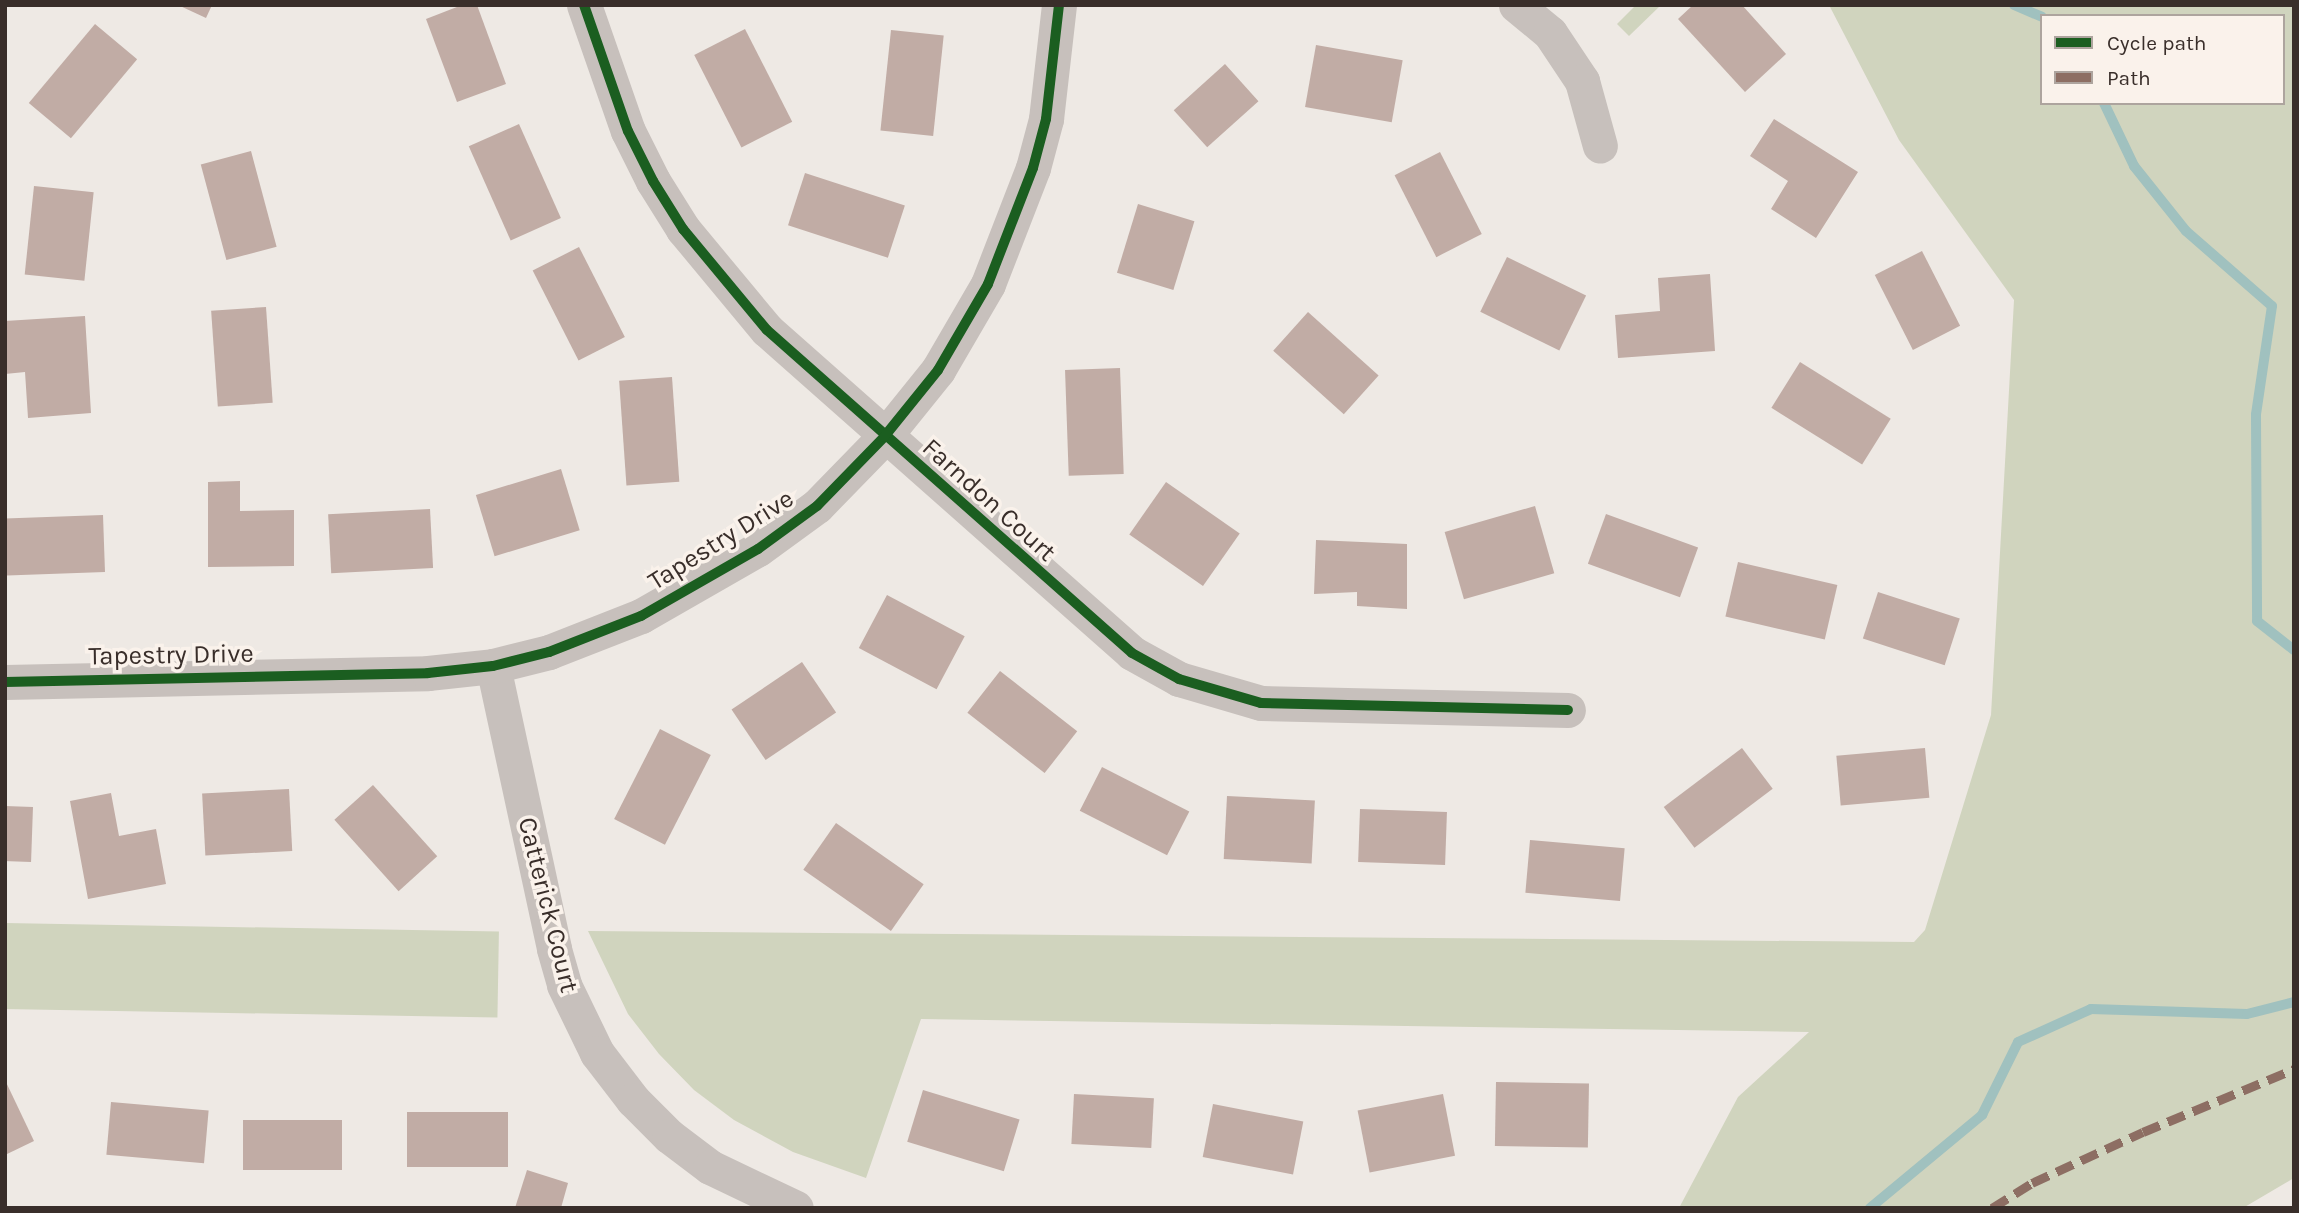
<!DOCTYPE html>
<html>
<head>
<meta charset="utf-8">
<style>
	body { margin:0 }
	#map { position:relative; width:2299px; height:1213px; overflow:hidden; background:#eee9e4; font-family:Karla,sans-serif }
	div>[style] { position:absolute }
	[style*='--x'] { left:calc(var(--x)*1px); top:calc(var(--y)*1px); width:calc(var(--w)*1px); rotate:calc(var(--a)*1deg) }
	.green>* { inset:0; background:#d0d4be; transform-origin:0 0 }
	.stream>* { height:10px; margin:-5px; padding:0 5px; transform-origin:5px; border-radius:5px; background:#a0c1bf }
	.building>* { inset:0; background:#c1aca5; transform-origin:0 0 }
	.minor>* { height:35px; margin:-17.5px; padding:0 17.5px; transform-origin:17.5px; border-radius:17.5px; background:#c7c0bc }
	.quiet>* { height:9px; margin-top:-4.5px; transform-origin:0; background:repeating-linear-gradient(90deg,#8d6e63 0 18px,transparent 0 27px) }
	.cycleway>* { height:10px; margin:-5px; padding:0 5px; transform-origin:5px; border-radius:5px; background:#1b5e20 }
	span { translate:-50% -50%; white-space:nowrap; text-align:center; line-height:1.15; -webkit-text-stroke:7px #faf2eb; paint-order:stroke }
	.street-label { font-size:26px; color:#392e2a }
	.frame { position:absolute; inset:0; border:7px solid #392e2a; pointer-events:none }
	.legend { position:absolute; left:2040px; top:14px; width:245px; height:91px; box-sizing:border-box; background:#faf2eb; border:2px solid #ada49e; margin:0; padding:9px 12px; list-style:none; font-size:21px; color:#392e2a }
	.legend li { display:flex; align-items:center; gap:14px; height:35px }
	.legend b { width:35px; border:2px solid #ada49e }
</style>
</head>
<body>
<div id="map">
	<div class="green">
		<i style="clip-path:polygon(1636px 5px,1661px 5px,1629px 36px,1617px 24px)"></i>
		<i style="clip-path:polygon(evenodd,1829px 5px,2294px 5px,2294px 1178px,2243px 1208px,1679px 1208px,1738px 1097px,1809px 1032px,921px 1019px,866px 1178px,793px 1152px,734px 1120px,694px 1090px,659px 1054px,628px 1014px,588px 931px,1914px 942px,1925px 930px,1991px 715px,2014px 300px,1899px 140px,1829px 5px,2042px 16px,2283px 16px,2283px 103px,2042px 103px,2042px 16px)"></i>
		<i style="left:5px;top:923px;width:494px;height:86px;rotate:1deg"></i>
	</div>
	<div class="stream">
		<i style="--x:2014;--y:5;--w:30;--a:23"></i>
		<i style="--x:2104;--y:103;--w:70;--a:64.5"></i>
		<i style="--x:2134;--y:166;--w:83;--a:51.3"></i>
		<i style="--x:2186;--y:231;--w:114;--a:41.1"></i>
		<i style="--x:2272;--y:306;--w:110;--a:98.4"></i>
		<i style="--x:2256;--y:415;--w:206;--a:89.7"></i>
		<i style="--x:2257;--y:621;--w:47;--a:38.1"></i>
		<i style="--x:1870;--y:1208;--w:146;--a:-39.7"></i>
		<i style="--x:1982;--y:1115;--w:81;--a:-63.7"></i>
		<i style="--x:2018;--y:1042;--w:80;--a:-24.3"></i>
		<i style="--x:2091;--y:1009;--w:156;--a:1.8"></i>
		<i style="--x:2247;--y:1014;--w:49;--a:-14.3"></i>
	</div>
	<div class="building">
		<i style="clip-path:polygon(178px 5px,212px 5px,206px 18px)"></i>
		<i style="clip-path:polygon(462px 5px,477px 5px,506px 84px,457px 102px,426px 19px)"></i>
		<i style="clip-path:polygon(1693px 5px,1742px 5px,1786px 54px,1745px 92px,1678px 19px)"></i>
		<i style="left:95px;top:24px;width:55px;height:103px;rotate:40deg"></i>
		<i style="left:745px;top:29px;width:104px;height:57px;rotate:63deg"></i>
		<i style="left:891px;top:30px;width:53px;height:101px;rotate:6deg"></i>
		<i style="left:1316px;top:45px;width:88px;height:63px;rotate:10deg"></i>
		<i style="left:1225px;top:64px;width:50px;height:69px;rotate:48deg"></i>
		<i style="clip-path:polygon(1774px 119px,1858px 172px,1816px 238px,1771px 209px,1788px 181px,1750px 156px)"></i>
		<i style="left:519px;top:124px;width:103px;height:55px;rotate:66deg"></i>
		<i style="left:251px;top:151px;width:99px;height:52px;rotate:75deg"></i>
		<i style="left:1440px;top:152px;width:92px;height:51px;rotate:63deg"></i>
		<i style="left:805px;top:173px;width:105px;height:55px;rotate:18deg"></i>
		<i style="left:34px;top:186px;width:60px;height:89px;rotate:6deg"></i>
		<i style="left:1138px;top:204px;width:59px;height:72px;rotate:17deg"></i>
		<i style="left:579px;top:247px;width:101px;height:52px;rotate:63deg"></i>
		<i style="left:1922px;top:251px;width:84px;height:53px;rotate:63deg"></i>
		<i style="left:1507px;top:257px;width:88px;height:61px;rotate:26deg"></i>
		<i style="clip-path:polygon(1710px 274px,1715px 351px,1618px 358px,1615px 315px,1660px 311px,1658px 278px)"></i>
		<i style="left:266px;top:307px;width:96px;height:55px;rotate:86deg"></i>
		<i style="left:1308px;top:312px;width:95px;height:52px;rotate:42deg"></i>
		<i style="clip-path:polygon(85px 316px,91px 413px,28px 418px,25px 372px,5px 374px,5px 321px)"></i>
		<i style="left:1800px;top:362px;width:107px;height:54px;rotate:32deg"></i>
		<i style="left:1120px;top:368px;width:106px;height:55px;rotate:88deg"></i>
		<i style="left:672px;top:377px;width:105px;height:53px;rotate:86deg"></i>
		<i style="left:561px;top:469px;width:64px;height:89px;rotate:73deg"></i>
		<i style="clip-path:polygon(240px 481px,240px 511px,294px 510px,294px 566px,208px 567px,208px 482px)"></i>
		<i style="left:1166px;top:482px;width:90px;height:64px;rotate:35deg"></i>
		<i style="left:1535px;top:506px;width:70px;height:94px;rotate:74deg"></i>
		<i style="left:430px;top:509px;width:59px;height:102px;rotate:87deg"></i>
		<i style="left:1606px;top:514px;width:98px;height:53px;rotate:20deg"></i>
		<i style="left:103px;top:515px;width:57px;height:98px;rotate:88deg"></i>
		<i style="clip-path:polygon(1316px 540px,1407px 544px,1407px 609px,1357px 606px,1357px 592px,1314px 594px)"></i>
		<i style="left:1738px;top:562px;width:102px;height:56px;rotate:13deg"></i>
		<i style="left:1878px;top:592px;width:86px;height:49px;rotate:18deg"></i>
		<i style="left:887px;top:595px;width:88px;height:60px;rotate:28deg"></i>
		<i style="left:802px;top:662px;width:61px;height:85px;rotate:56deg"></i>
		<i style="left:1000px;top:671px;width:98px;height:53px;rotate:38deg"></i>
		<i style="left:660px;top:729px;width:57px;height:101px;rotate:27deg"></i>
		<i style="left:1742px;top:748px;width:51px;height:98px;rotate:53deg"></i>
		<i style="left:1925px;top:748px;width:50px;height:89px;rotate:85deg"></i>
		<i style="left:1102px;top:767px;width:98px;height:49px;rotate:27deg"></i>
		<i style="left:373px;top:785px;width:96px;height:52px;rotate:48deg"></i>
		<i style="left:289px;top:789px;width:62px;height:87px;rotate:87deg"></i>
		<i style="clip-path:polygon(111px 793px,119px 836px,156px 829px,166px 884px,88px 899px,70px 801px)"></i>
		<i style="left:1227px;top:796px;width:88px;height:63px;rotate:3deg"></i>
		<i style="left:5px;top:806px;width:28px;height:55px;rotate:2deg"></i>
		<i style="left:1360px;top:809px;width:87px;height:53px;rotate:2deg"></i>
		<i style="left:836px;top:823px;width:107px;height:57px;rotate:35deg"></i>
		<i style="left:1530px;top:840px;width:95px;height:53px;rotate:5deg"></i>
		<i style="clip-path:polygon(5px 1080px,34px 1141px,5px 1155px)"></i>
		<i style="left:1496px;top:1082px;width:93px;height:64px;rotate:1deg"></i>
		<i style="left:923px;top:1090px;width:101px;height:54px;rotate:17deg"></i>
		<i style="left:1074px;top:1094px;width:80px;height:50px;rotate:3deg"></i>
		<i style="left:1443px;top:1094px;width:63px;height:87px;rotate:79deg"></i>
		<i style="left:111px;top:1102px;width:98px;height:53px;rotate:5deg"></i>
		<i style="left:1213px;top:1104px;width:92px;height:54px;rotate:11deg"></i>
		<i style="left:508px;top:1112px;width:55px;height:101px;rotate:90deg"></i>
		<i style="left:243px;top:1120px;width:99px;height:50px"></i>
		<i style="clip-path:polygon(527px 1170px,568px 1183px,561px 1208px,515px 1208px)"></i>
	</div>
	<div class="minor">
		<i style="--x:584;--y:5;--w:133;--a:70.8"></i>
		<i style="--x:628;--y:131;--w:56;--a:63.4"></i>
		<i style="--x:653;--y:181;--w:57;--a:58"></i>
		<i style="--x:683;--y:229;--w:131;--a:50.3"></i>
		<i style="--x:767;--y:330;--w:487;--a:41.5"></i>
		<i style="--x:1132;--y:653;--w:54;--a:29"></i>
		<i style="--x:1179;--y:679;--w:85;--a:16.3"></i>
		<i style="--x:1261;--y:703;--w:307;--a:1.3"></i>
		<i style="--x:1516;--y:5;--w:44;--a:39.5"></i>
		<i style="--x:1550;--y:33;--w:58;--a:56.3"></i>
		<i style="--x:1582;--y:81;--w:67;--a:74.5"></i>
		<i style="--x:493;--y:666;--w:289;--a:77.8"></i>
		<i style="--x:554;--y:949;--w:37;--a:74"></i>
		<i style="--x:564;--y:985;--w:76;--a:64.1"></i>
		<i style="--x:597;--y:1053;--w:59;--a:52.5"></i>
		<i style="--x:633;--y:1100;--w:51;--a:45"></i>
		<i style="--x:669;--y:1136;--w:51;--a:37.1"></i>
		<i style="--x:710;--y:1167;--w:95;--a:25.5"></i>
		<i style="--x:5;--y:682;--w:423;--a:-1.2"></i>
		<i style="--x:428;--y:673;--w:65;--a:-6.1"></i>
		<i style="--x:493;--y:666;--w:58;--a:-14"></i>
		<i style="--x:549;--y:652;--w:99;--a:-21.4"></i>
		<i style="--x:641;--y:616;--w:135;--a:-29.8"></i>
		<i style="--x:758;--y:549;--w:73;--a:-36.1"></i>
		<i style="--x:817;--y:506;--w:96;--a:-45.8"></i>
		<i style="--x:884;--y:437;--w:86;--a:-51.1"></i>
		<i style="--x:938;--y:370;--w:99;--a:-59.8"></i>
		<i style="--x:988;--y:284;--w:124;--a:-68.8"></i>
		<i style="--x:1033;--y:168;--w:51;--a:-75.1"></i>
		<i style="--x:1046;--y:119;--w:115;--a:-83.5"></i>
	</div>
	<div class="quiet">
		<i style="--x:1992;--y:1208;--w:47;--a:-32"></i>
		<i style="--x:2032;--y:1183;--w:122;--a:-24.7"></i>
		<i style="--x:2143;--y:1132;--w:164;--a:-22.6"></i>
	</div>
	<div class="cycleway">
		<i style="--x:584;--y:5;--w:133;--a:70.8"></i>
		<i style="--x:628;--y:131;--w:56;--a:63.4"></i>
		<i style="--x:653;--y:181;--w:57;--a:58"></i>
		<i style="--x:683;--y:229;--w:131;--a:50.3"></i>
		<i style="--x:767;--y:330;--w:487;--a:41.5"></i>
		<i style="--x:1132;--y:653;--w:54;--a:29"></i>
		<i style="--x:1179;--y:679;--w:85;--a:16.3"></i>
		<i style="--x:1261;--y:703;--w:307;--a:1.3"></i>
		<i style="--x:5;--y:682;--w:423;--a:-1.2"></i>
		<i style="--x:428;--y:673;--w:65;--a:-6.1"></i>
		<i style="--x:493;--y:666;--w:58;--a:-14"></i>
		<i style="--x:549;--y:652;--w:99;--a:-21.4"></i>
		<i style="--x:641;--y:616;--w:135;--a:-29.8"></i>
		<i style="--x:758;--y:549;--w:73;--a:-36.1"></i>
		<i style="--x:817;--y:506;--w:96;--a:-45.8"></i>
		<i style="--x:884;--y:437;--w:86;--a:-51.1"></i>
		<i style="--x:938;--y:370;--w:99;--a:-59.8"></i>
		<i style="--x:988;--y:284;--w:124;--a:-68.8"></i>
		<i style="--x:1033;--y:168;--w:51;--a:-75.1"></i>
		<i style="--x:1046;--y:119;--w:115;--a:-83.5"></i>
	</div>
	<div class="street-label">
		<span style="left:989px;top:500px;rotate:42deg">Farndon Court</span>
		<span style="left:721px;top:540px;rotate:-32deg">Tapestry Drive</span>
		<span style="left:171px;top:655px;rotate:-1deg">Tapestry Drive</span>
		<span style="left:548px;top:905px;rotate:76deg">Catterick Court</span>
	</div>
	<div class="frame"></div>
	<ul class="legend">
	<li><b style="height:9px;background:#1b5e20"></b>Cycle path</li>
	<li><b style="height:9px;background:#8d6e63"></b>Path</li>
	</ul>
</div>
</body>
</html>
